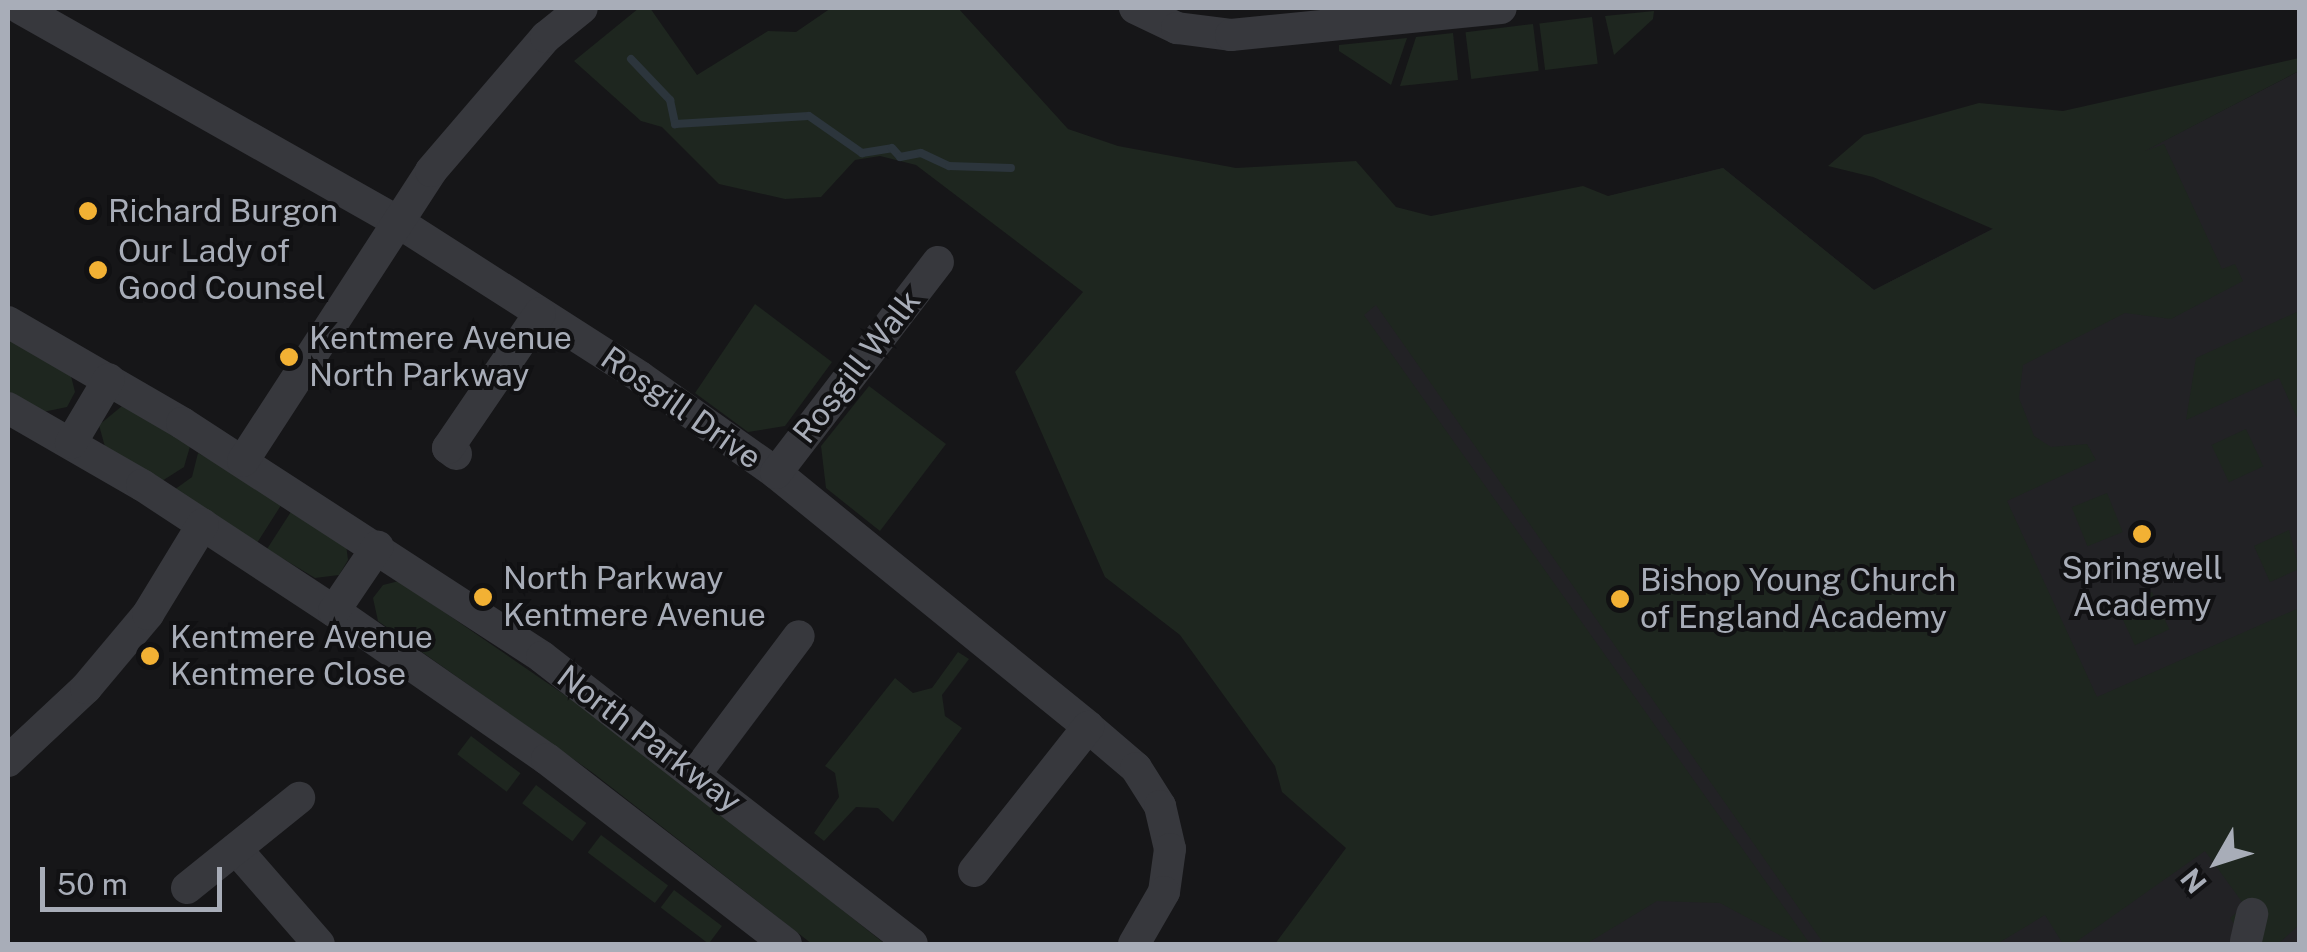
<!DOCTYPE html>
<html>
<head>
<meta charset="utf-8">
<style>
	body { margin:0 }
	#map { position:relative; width:2307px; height:952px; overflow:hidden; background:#161618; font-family:"Public Sans",sans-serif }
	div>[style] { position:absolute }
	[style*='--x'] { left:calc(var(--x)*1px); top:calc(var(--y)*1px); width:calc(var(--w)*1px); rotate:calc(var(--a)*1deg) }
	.built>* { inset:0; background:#222225 }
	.green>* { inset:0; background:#1e261f; transform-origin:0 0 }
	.stream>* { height:8px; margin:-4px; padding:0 4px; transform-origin:4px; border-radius:4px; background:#2c353c }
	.minor>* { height:32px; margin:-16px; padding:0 16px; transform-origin:16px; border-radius:16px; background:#37383d }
	.dots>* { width:28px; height:28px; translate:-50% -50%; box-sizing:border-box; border:5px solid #111113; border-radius:50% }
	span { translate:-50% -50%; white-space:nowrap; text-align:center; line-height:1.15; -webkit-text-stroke:8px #111113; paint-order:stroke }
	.poi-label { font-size:32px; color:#a8adb8 }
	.left { translate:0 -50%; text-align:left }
	.street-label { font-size:32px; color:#a8adb8 }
	.frame { position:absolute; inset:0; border:10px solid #a8adb8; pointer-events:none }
	.north { position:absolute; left:2167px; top:812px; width:100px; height:100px; -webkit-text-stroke:8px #111113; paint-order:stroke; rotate:231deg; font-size:28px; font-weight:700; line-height:40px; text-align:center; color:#a8adb8 }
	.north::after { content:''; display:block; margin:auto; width:35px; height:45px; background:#a8adb8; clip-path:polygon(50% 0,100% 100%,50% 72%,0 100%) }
	.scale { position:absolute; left:40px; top:867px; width:182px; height:45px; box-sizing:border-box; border:5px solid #a8adb8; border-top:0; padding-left:12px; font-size:30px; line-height:35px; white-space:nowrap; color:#a8adb8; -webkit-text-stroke:8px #111113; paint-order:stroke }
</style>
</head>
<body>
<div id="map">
	<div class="built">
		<i style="clip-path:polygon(2299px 71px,2299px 944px,1451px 944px,1119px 317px,1723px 168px,1874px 290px)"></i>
	</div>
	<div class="green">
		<i style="clip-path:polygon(639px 8px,650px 8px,697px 75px,768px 31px,796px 32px,831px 8px,958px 8px,1068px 129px,1118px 146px,1236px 168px,1356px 161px,1396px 207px,1431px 216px,1583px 186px,1608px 196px,1723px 168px,1874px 290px,1993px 229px,1873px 177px,1828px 166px,1864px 135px,1979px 103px,2063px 111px,2299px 58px,2299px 71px,2145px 151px,2164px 144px,2222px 269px,2235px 264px,2243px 281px,2171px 319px,2125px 313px,2023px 365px,2019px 398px,2034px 436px,2051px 447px,2087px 444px,2096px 460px,2007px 501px,2097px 697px,2299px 608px,2299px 925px,2278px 944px,2249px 944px,2230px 918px,2245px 906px,2205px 851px,2073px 944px,2063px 944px,2045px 915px,1997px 944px,1824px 944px,1376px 305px,1364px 315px,1810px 944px,1796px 944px,1720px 903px,1657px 901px,1586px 944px,1275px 944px,1346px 848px,1282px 792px,1275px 766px,1180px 635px,1105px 577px,1015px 372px,1083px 292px,916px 165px,880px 156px,855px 160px,821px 197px,785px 199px,719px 184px,662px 127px,641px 121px,574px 61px)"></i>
		<i style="clip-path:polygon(1654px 11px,1653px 19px,1614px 55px,1605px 16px)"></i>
		<i style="left:1592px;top:17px;width:47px;height:53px;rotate:83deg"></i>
		<i style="left:1533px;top:24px;width:47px;height:68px;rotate:83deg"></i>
		<i style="clip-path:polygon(1453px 33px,1458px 80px,1400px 86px,1416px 37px)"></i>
		<i style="clip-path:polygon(1407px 38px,1391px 85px,1339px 51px,1339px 45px)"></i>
		<i style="clip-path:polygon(755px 304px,832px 362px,785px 426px,748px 432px,695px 393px)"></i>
		<i style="clip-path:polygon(2299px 311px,2299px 422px,2279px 378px,2186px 420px,2196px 358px)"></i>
		<i style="clip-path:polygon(8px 338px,71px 376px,75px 392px,67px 407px,43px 412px,8px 393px)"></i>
		<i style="clip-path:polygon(869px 386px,946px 444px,880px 531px,826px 488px,821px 446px)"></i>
		<i style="clip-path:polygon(122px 406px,191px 443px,184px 467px,162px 481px,105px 447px,99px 425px)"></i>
		<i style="left:2246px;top:429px;width:41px;height:38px;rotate:65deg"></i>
		<i style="clip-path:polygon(198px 453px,285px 499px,257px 543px,174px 490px,192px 477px)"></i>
		<i style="left:2107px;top:493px;width:42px;height:38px;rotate:68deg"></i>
		<i style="clip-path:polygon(294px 507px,346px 544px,348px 560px,339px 575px,315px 578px,267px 549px)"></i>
		<i style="clip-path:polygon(2289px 530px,2299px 569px,2270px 582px,2254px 546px)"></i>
		<i style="clip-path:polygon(399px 581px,623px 735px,885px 944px,812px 944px,593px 773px,378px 621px,373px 598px,383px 585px)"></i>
		<i style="left:2152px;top:592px;width:41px;height:38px;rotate:65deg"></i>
		<i style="clip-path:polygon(958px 652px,969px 659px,942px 695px,945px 716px,962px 728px,893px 822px,878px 808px,856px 807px,824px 841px,814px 833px,839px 797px,835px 773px,825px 766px,895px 678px,913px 693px,932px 688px)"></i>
		<i style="left:471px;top:736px;width:62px;height:23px;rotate:37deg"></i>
		<i style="left:536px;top:785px;width:63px;height:23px;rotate:37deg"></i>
		<i style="left:601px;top:835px;width:84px;height:22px;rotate:37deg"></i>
		<i style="left:674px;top:890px;width:60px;height:22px;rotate:37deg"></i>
	</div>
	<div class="stream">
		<i style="--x:631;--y:59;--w:57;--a:46.4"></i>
		<i style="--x:670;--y:100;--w:25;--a:78"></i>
		<i style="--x:675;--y:124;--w:134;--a:-3.4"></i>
		<i style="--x:809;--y:116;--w:65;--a:34.9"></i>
		<i style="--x:862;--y:153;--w:30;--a:-9"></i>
		<i style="--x:892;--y:148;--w:12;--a:48"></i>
		<i style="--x:900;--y:157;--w:21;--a:-11"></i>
		<i style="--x:921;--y:153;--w:31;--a:25"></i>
		<i style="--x:949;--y:166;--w:62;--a:1.8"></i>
	</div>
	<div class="minor">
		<i style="--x:20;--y:8;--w:434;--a:29.5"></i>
		<i style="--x:398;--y:222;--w:287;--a:32.6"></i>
		<i style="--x:640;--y:377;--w:166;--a:35.2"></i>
		<i style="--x:776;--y:473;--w:402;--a:39.1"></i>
		<i style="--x:1088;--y:727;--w:63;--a:40.5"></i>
		<i style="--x:1136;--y:768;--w:45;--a:57.7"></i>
		<i style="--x:1160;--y:806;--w:44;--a:76.9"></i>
		<i style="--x:1170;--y:849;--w:43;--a:97.9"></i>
		<i style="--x:1164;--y:892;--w:60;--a:120"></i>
		<i style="--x:1135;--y:8;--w:47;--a:25.5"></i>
		<i style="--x:1177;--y:28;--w:54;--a:7.4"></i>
		<i style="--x:1231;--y:35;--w:271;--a:-5.7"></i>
		<i style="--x:8;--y:322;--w:201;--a:30.1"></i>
		<i style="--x:182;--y:423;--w:429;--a:33"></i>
		<i style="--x:542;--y:657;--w:468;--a:37.8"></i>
		<i style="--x:8;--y:408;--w:155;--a:29.9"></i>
		<i style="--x:142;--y:485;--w:230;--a:33.3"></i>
		<i style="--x:334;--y:611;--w:259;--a:34.8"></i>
		<i style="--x:547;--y:759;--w:302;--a:37.7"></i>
		<i style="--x:71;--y:443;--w:74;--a:-59.3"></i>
		<i style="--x:456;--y:454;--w:10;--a:-143"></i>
		<i style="--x:448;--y:448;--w:163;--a:-55.7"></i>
		<i style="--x:243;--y:461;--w:346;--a:-57"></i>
		<i style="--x:431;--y:171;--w:177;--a:-49.4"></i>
		<i style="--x:546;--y:37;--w:46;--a:-38.9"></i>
		<i style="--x:776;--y:473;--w:266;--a:-52.5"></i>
		<i style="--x:334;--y:611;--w:78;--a:-55.9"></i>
		<i style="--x:8;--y:761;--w:107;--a:-43.1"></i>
		<i style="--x:86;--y:688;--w:97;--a:-50"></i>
		<i style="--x:148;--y:614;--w:105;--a:-58.6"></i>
		<i style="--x:696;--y:773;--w:171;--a:-53.1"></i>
		<i style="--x:236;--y:849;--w:126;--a:48.9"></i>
		<i style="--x:974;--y:871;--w:184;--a:-51.6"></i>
		<i style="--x:187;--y:888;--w:144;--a:-38.8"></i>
		<i style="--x:2246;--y:941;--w:28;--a:-77"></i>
	</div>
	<div class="dots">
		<i style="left:88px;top:211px;background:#f2b134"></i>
		<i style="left:98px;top:270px;background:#f2b134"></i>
		<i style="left:289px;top:357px;background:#f2b134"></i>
		<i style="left:2142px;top:534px;background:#f2b134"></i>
		<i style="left:483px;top:597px;background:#f2b134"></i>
		<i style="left:1620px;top:599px;background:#f2b134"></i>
		<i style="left:150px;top:656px;background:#f2b134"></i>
	</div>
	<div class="poi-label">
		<span class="left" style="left:108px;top:211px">Richard Burgon</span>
		<span class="left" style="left:118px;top:270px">Our Lady of<br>Good Counsel</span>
		<span class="left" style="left:309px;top:357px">Kentmere Avenue<br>North Parkway</span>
		<span style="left:2142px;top:587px">Springwell<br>Academy</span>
		<span class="left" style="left:503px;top:597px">North Parkway<br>Kentmere Avenue</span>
		<span class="left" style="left:1640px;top:599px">Bishop Young Church<br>of England Academy</span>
		<span class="left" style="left:170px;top:656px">Kentmere Avenue<br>Kentmere Close</span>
	</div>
	<div class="street-label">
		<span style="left:857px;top:367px;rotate:-52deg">Rosgill Walk</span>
		<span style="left:681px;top:408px;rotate:35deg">Rosgill Drive</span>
		<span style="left:649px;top:739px;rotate:37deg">North Parkway</span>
	</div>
	<div class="frame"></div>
	<div class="north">N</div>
	<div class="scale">50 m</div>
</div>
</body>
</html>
